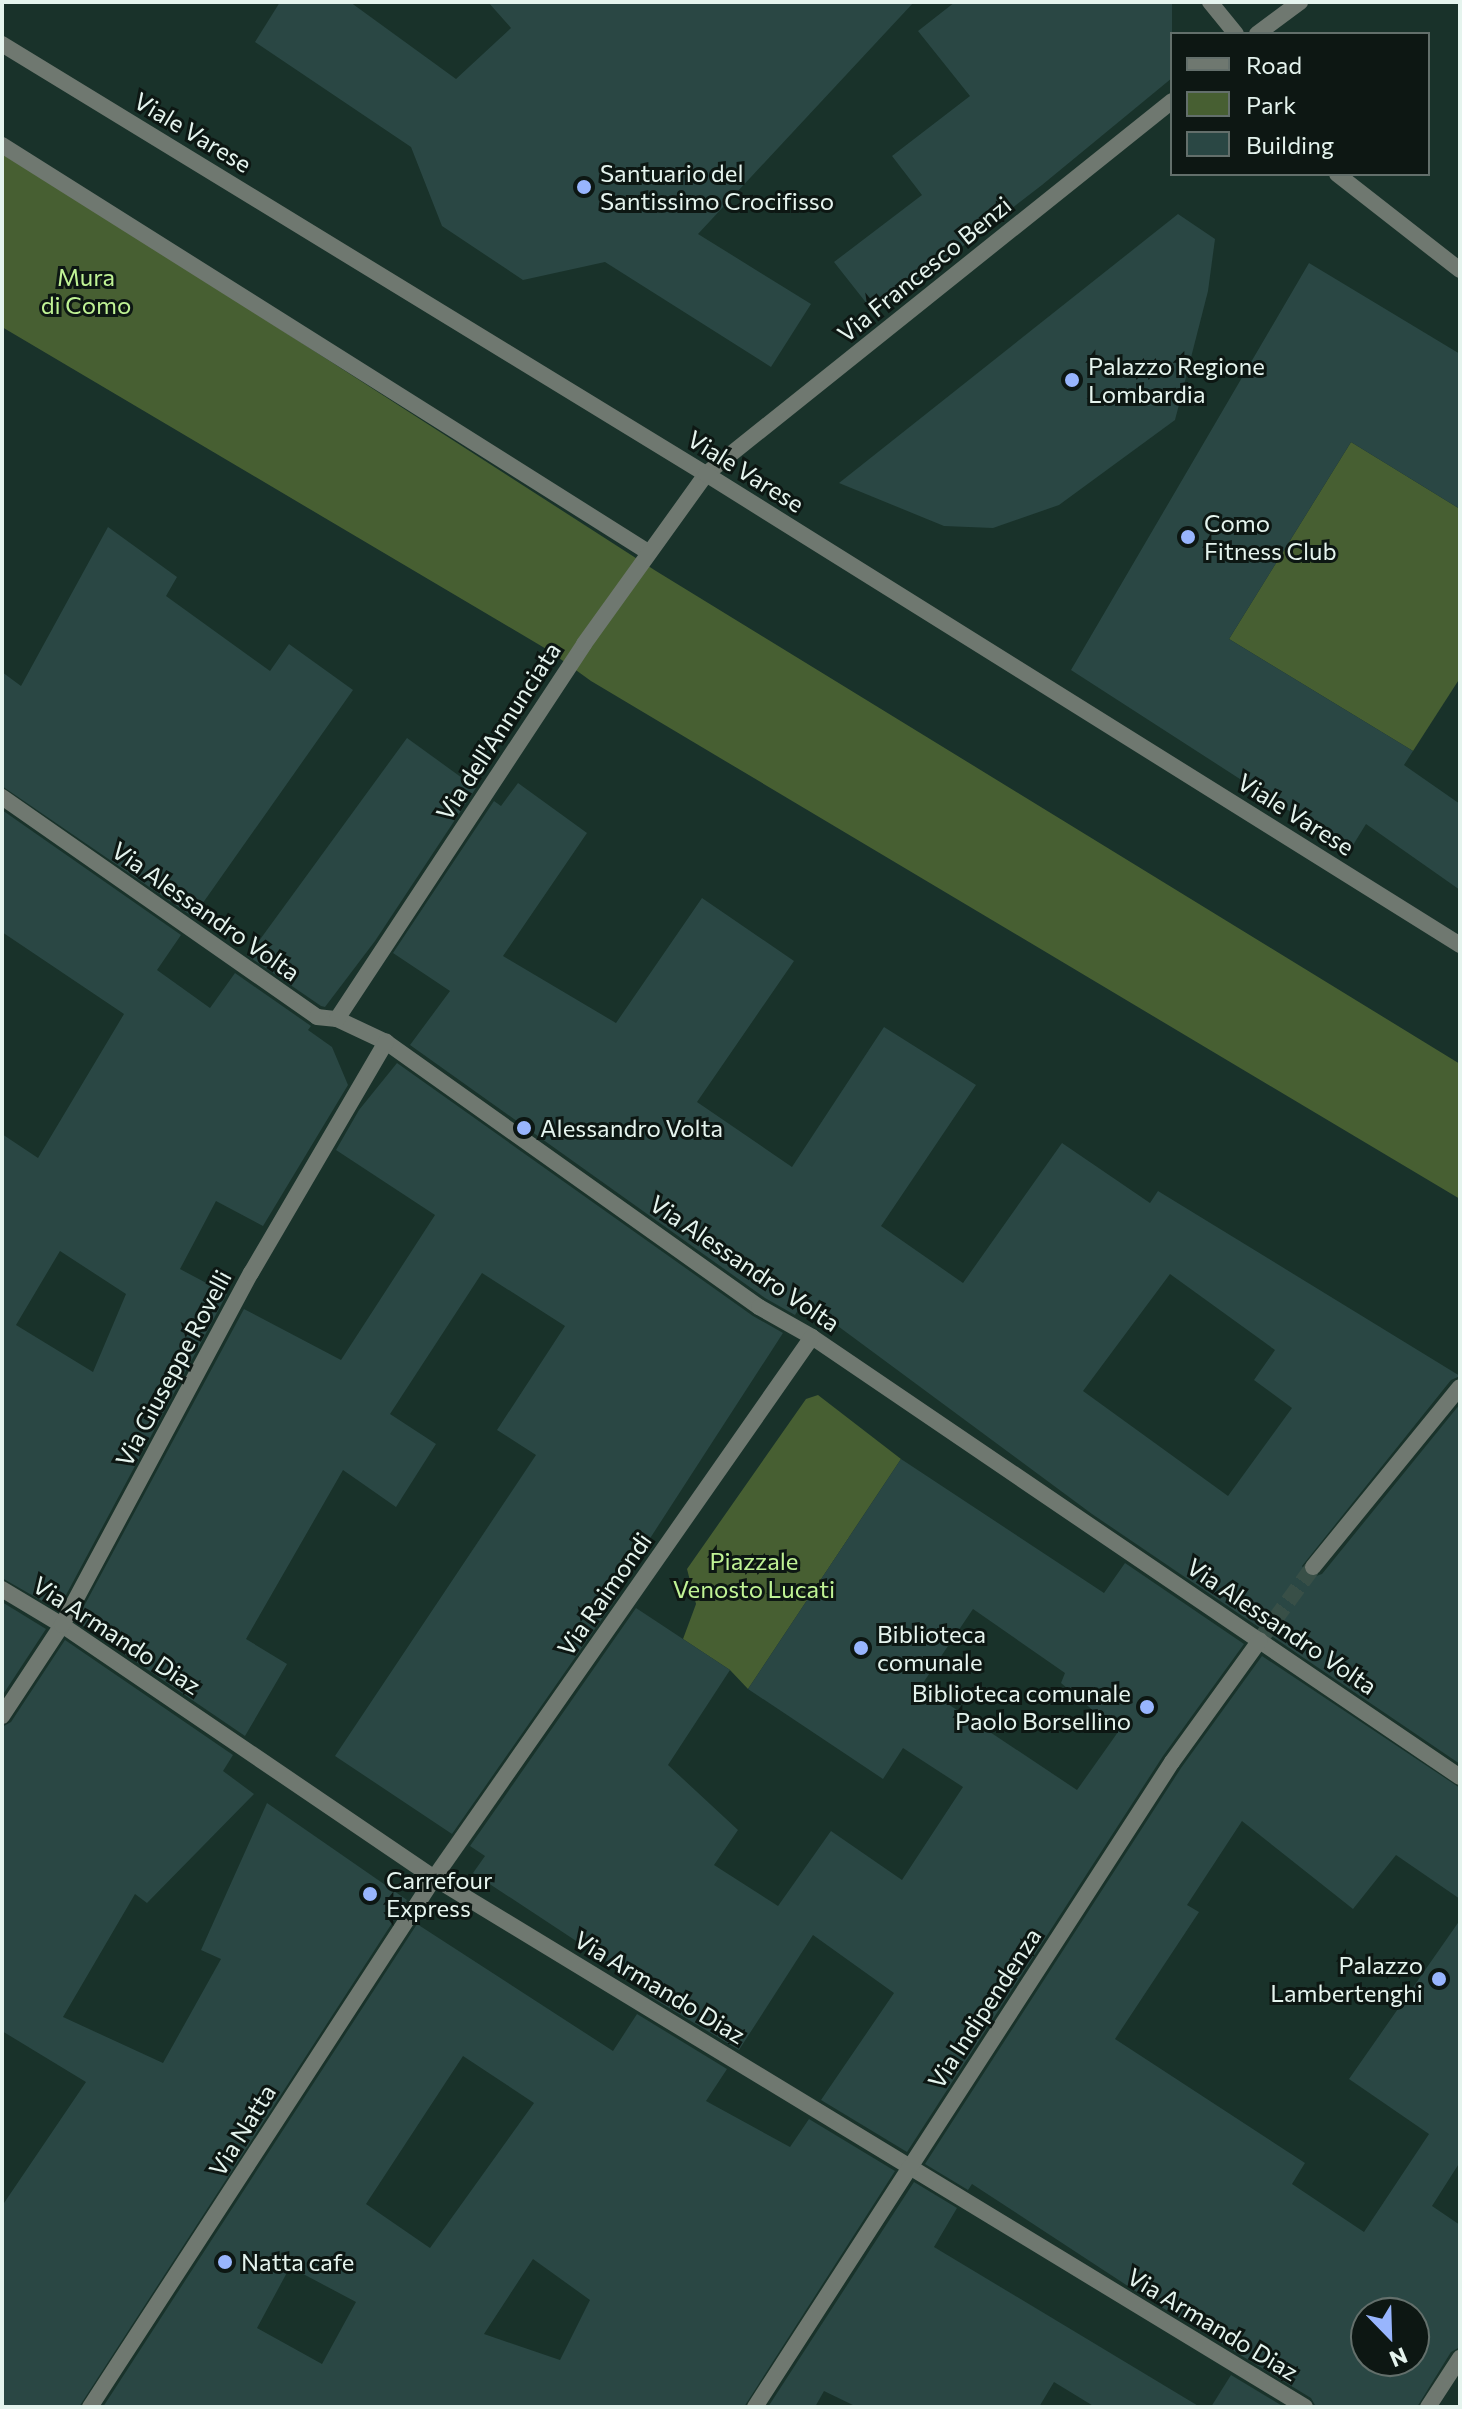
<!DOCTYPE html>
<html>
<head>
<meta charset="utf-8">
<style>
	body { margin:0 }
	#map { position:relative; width:1462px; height:2409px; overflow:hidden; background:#19322a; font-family:Commissioner,sans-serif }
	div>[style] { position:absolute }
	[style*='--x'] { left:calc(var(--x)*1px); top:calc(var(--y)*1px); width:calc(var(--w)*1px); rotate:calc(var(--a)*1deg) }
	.green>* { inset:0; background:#475f32 }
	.building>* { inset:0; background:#2a4744 }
	.pedestrian-tunnel>* { height:16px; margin-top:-8px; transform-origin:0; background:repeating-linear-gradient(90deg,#384f47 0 16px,transparent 0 24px) }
	.service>* { height:16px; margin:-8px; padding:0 8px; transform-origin:8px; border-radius:8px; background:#6f7870 }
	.pedestrian>* { height:16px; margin:-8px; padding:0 8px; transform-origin:8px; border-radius:8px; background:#6f7870 }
	.minor>* { height:16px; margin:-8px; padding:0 8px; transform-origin:8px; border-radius:8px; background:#6f7870 }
	.tertiary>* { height:16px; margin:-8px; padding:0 8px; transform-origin:8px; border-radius:8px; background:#6f7870 }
	.dots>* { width:22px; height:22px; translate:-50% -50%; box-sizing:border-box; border:4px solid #0d1713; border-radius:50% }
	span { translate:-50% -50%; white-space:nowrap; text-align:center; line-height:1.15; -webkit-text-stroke:6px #0d1713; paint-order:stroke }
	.street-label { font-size:24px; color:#e5f4ee }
	.poi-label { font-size:24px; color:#e5f4ee }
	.left { translate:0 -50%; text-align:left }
	.right { translate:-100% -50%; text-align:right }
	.park-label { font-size:24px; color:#c0f395 }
	.frame { position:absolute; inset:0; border:4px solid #e5f4ee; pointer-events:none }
	.legend { position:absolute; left:1170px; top:32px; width:260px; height:144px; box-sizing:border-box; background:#0d1713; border:2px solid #636f6b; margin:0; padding:10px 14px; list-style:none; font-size:24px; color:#e5f4ee }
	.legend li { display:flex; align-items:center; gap:16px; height:40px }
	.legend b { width:40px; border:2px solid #636f6b }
	.north { position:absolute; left:1350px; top:2297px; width:80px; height:80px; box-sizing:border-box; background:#0d1713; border:2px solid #636f6b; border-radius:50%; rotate:157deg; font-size:22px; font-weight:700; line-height:32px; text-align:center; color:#e5f4ee }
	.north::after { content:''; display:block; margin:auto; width:28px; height:36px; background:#98b5fd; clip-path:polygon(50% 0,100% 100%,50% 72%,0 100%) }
</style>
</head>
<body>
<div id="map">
	<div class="green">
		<i style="clip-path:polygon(2px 150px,656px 571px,1460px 1064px,1460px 1199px,591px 681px,548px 650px,2px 327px)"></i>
		<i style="clip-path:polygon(1351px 442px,1460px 509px,1460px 678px,1413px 751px,1229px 639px)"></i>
		<i style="clip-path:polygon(818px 1395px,901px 1459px,748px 1689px,730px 1670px,683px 1639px,696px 1604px,687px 1569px,806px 1399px)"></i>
	</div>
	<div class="building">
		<i style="clip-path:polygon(280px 2px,350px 2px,456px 79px,511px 28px,488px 2px,914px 2px,698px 234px,811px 304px,771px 367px,605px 262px,523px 280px,442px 226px,411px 147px,255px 42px)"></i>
		<i style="clip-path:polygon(955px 2px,1172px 2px,1172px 78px,1042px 185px,875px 314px,834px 262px,922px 195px,892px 156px,970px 96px,918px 31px)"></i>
		<i style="clip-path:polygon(1178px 214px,1215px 239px,1208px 291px,1175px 420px,1059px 505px,993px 528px,944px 526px,839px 483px)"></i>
		<i style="clip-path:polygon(1309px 263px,1460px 354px,1460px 509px,1351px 442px,1229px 639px,1413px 751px,1404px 765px,1460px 804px,1460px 890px,1366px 824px,1350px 850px,1071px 670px)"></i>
		<i style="clip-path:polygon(108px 527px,177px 577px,166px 596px,270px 671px,289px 644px,353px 690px,193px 917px,2px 786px,2px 672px,21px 686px)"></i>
		<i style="clip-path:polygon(407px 738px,476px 788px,375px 941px,325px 1007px,321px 1006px,248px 956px)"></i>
		<i style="clip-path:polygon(evenodd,518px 783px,587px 833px,503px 956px,616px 1023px,702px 898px,794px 961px,697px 1102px,792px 1167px,884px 1027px,976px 1085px,881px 1226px,963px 1283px,1062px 1143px,1150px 1203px,1158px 1191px,1460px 1376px,1451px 1380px,1302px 1566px,1310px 1578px,1322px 1574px,1460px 1404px,1460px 1764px,1092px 1514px,804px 1301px,795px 1315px,765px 1298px,410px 1045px,450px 991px,393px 953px,494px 801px,501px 806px,518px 783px,1170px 1274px,1275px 1350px,1254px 1380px,1292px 1408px,1228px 1496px,1083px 1391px,1170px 1274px)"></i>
		<i style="clip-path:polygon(evenodd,2px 810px,181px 935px,157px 970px,210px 1008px,235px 973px,311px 1026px,308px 1030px,332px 1047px,348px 1085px,263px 1226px,216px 1201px,180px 1269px,227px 1294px,58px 1610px,2px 1578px,2px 1134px,38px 1158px,124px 1014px,2px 932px,2px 810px,60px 1251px,126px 1294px,93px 1372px,16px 1325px,60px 1251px)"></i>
		<i style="clip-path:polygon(397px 1063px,753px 1316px,783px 1333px,614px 1594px,618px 1596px,452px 1834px,335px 1756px,536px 1455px,497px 1430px,565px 1326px,482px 1273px,390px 1414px,436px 1444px,396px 1507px,343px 1470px,246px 1639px,287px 1664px,245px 1736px,76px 1621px,244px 1309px,341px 1360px,435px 1215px,336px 1150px,359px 1110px)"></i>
		<i style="clip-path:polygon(evenodd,901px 1459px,1104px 1593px,1125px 1563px,1244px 1644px,1163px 1756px,907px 2152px,821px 2100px,894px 1993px,813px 1935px,739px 2050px,649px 1996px,652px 1991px,473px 1873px,485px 1856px,470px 1846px,636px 1608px,730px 1670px,668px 1765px,738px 1830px,714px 1865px,778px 1906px,831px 1831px,902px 1880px,963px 1787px,903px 1748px,883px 1779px,748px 1689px,901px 1459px,973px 1609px,1065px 1673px,1061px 1683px,1118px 1732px,1077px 1790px,921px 1686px,973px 1609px)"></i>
		<i style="clip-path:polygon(2px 1602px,46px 1629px,2px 1696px)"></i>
		<i style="clip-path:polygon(65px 1640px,233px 1755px,223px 1771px,254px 1794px,147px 1903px,135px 1894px,63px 2017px,163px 2063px,221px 1959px,201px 1950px,267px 1803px,407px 1900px,79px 2407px,2px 2407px,2px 2206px,86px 2082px,2px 2031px,2px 1727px,11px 1722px)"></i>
		<i style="clip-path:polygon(evenodd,1262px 1656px,1460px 1788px,1460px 1899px,1396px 1855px,1353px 1909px,1242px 1821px,1187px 1905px,1199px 1912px,1115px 2039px,1305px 2163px,1292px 2184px,1364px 2232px,1429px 2134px,1349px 2079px,1460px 1920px,1460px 2162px,1432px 2206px,1460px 2225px,1460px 2347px,1451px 2352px,1417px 2407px,1316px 2407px,1311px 2398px,1140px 2294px,972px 2184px,968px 2190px,925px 2164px,1181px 1768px,1262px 1656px,1366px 2313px,1414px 2313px,1414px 2361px,1366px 2361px,1366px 2313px)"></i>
		<i style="clip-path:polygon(evenodd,417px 1924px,613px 2051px,637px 2014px,727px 2069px,706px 2101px,790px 2147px,809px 2119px,895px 2171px,744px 2407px,103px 2407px,417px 1924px,463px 2056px,534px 2103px,430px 2248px,366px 2204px,463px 2056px,417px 1924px,533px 2259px,590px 2300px,560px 2360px,484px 2334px,533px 2259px,417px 1924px,290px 2267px,356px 2302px,322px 2364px,257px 2328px,290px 2267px)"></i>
		<i style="clip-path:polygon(914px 2182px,957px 2208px,934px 2247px,1200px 2407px,1095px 2407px,1054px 2382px,1039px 2407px,857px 2407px,824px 2391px,815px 2407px,768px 2407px)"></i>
		<i style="clip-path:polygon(1231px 2375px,1284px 2407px,1211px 2407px)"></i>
	</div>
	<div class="pedestrian-tunnel">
		<i style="--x:1260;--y:1640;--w:90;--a:-54"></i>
	</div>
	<div class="service">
		<i style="--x:2;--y:145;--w:764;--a:32.21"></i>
	</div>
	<div class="pedestrian">
		<i style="--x:1313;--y:1567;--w:232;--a:-50.8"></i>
	</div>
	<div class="minor">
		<i style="--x:1210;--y:2;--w:41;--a:50.9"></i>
		<i style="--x:1257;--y:34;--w:54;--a:-36.7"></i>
		<i style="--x:1337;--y:174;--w:156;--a:38"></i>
		<i style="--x:2;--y:797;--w:384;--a:34.9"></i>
		<i style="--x:317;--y:1017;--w:20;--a:6"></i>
		<i style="--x:337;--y:1019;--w:54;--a:25.1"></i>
		<i style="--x:386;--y:1042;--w:458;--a:35.4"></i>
		<i style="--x:759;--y:1307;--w:61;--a:29.5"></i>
		<i style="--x:812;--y:1337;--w:783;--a:34.18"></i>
		<i style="--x:337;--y:1019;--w:449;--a:-56.6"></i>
		<i style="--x:584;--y:644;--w:209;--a:-54.3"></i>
		<i style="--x:706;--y:474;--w:597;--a:-38.67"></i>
		<i style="--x:2;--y:1589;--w:70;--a:31"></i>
		<i style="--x:62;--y:1625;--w:450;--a:34.2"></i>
		<i style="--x:434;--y:1878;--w:1019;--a:31.27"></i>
		<i style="--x:2;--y:1716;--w:109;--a:-56.6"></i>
		<i style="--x:62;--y:1625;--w:400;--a:-61.8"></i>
		<i style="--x:251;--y:1273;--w:268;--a:-59.7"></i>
		<i style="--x:90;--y:2407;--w:631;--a:-56.96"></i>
		<i style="--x:434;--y:1878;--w:660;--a:-55.06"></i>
		<i style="--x:755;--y:2407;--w:768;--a:-57.12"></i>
		<i style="--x:1172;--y:1762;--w:150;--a:-54.2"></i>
		<i style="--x:1428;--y:2407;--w:59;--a:-56.9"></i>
	</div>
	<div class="tertiary">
		<i style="--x:2;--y:44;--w:825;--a:31.42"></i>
		<i style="--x:706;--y:474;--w:889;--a:31.99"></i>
	</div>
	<div class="dots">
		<i style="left:584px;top:187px;background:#98b5fd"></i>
		<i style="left:1072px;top:380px;background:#98b5fd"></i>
		<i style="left:1188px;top:537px;background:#98b5fd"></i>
		<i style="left:524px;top:1128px;background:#98b5fd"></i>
		<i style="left:861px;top:1648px;background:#98b5fd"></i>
		<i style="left:1147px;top:1707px;background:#98b5fd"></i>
		<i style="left:370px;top:1894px;background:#98b5fd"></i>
		<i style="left:1439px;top:1979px;background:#98b5fd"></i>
		<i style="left:225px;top:2262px;background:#98b5fd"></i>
	</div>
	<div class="street-label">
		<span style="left:193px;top:132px;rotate:31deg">Viale Varese</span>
		<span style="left:924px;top:269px;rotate:-39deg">Via Francesco Benzi</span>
		<span style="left:746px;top:471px;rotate:32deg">Viale Varese</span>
		<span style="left:498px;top:731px;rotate:-57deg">Via dell'Annunciata</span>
		<span style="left:1296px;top:814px;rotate:32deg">Viale Varese</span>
		<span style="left:206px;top:911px;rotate:35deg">Via Alessandro Volta</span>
		<span style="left:745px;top:1263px;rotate:34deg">Via Alessandro Volta</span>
		<span style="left:173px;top:1368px;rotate:-62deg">Via Giuseppe Rovelli</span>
		<span style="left:604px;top:1594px;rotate:-55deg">Via Raimondi</span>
		<span style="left:1282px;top:1626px;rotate:34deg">Via Alessandro Volta</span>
		<span style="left:117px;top:1635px;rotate:33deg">Via Armando Diaz</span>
		<span style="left:660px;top:1987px;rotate:31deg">Via Armando Diaz</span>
		<span style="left:984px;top:2008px;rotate:-57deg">Via Indipendenza</span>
		<span style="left:242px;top:2130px;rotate:-58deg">Via Natta</span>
		<span style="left:1213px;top:2324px;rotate:31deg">Via Armando Diaz</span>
	</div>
	<div class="poi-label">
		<span class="left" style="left:600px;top:187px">Santuario del<br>Santissimo Crocifisso</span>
		<span class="left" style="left:1088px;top:380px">Palazzo Regione<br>Lombardia</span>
		<span class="left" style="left:1204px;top:537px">Como<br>Fitness Club</span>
		<span class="left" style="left:540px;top:1128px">Alessandro Volta</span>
		<span class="left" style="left:877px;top:1648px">Biblioteca<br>comunale</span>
		<span class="right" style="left:1131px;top:1707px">Biblioteca comunale<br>Paolo Borsellino</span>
		<span class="left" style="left:386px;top:1894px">Carrefour<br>Express</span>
		<span class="right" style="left:1423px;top:1979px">Palazzo<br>Lambertenghi</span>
		<span class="left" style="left:241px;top:2262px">Natta cafe</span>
	</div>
	<div class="park-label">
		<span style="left:86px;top:291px">Mura<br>di Como</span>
		<span style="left:754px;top:1575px">Piazzale<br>Venosto Lucati</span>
	</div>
	<div class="frame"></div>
	<ul class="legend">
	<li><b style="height:10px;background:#6f7870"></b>Road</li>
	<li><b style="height:22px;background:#475f32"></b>Park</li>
	<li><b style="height:22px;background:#2a4744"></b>Building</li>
	</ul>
	<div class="north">N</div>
</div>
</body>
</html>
